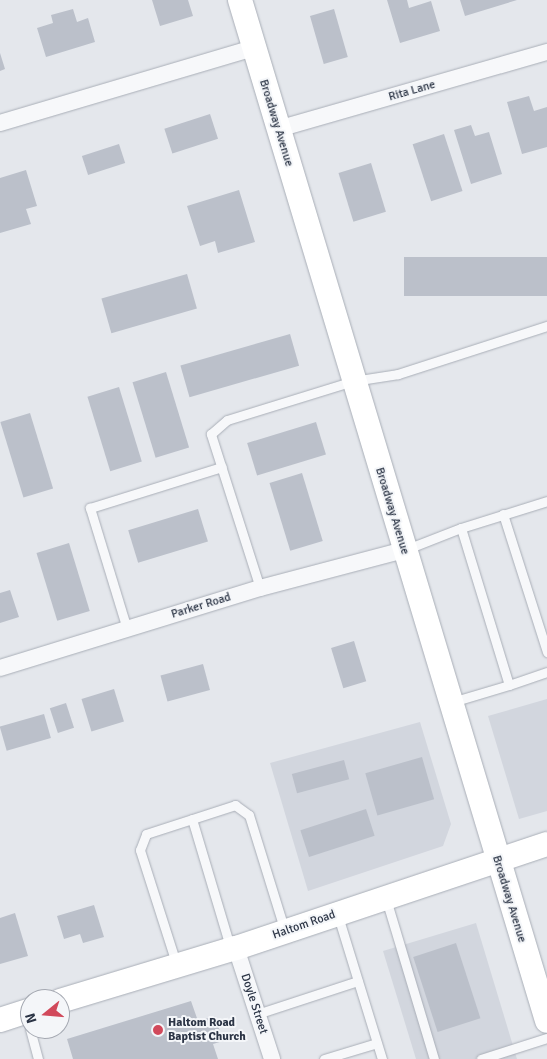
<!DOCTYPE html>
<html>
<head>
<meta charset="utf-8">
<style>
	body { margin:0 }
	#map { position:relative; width:547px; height:1059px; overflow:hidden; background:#e4e7ec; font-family:Signika,sans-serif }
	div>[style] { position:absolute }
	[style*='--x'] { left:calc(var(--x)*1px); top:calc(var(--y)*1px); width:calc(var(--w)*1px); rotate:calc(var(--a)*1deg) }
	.built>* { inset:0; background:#d2d6de }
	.building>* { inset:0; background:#bbc0ca; transform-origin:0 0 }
	.roads { filter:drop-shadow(0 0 1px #a9aeb7) drop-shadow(0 0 1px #a9aeb7) }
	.lane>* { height:9px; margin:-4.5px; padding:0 4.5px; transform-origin:4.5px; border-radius:4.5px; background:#f7f8fa }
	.street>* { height:16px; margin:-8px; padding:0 8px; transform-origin:8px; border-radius:8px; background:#f7f8fa }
	.secondary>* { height:24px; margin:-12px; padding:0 12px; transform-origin:12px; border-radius:12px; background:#fff }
	.dots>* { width:14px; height:14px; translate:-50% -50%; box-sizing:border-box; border:2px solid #f4f6f9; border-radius:50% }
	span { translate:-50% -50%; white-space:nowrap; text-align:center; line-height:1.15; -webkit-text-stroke:4px #f4f6f9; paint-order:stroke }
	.street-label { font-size:12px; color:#2b3445 }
	.poi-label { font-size:12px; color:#2b3445; font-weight:700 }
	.left { translate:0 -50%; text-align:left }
	.north { position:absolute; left:20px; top:989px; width:50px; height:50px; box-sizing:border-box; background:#f4f6f9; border:1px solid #a4a8b1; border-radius:50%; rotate:253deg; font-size:14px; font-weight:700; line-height:20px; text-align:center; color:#2b3445 }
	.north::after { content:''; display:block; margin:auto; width:18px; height:22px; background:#d1495b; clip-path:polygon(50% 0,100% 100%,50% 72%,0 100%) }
</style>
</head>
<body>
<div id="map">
	<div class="built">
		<i style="clip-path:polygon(547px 699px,547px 811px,519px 819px,488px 716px)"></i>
		<i style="clip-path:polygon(420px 722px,451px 824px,443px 846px,308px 891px,270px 763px)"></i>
		<i style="clip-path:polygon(476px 923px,517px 1059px,416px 1059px,383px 951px)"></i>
	</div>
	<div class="building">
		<i style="clip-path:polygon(152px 0,188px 0,193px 16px,160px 26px)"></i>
		<i style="clip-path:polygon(387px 0,407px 0,409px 8px,431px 1px,440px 31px,400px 43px)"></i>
		<i style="clip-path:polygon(460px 0,517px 0,465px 16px)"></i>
		<i style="clip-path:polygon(73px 9px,77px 22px,88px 18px,95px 42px,46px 57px,37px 28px,53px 23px,51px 15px)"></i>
		<i style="left:334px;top:9px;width:50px;height:25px;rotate:74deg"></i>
		<i style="clip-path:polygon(0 53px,5px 69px,0 71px)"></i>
		<i style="clip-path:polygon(529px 96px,534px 111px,547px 107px,547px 147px,522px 154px,507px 102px)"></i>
		<i style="left:210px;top:114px;width:26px;height:48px;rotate:72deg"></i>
		<i style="clip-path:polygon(471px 125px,475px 136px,489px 132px,502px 174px,471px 184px,454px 130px)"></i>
		<i style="left:444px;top:134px;width:60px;height:33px;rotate:72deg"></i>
		<i style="left:119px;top:144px;width:20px;height:39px;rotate:72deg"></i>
		<i style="left:371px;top:163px;width:51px;height:34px;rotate:73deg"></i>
		<i style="clip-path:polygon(26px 170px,37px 206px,26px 209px,31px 224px,0 233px,0 178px)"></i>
		<i style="clip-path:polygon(239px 190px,255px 242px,218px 253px,215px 241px,200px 246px,187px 206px)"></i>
		<i style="left:547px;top:257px;width:39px;height:143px;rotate:90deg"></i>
		<i style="left:187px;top:274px;width:36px;height:89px;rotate:74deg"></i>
		<i style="left:290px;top:334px;width:33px;height:114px;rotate:74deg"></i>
		<i style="left:166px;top:372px;width:79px;height:35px;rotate:73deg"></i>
		<i style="left:119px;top:387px;width:78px;height:33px;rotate:73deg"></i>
		<i style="left:30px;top:413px;width:79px;height:31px;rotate:73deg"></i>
		<i style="left:316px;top:422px;width:34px;height:72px;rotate:73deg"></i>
		<i style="left:302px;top:473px;width:71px;height:34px;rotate:73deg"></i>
		<i style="left:198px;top:509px;width:34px;height:73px;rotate:73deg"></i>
		<i style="left:69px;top:543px;width:71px;height:34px;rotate:73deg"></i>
		<i style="clip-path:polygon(10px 590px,19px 617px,0 623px,0 593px)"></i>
		<i style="left:354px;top:641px;width:42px;height:24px;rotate:73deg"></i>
		<i style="left:203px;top:664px;width:27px;height:44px;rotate:75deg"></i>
		<i style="left:114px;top:689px;width:34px;height:34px;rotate:73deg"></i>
		<i style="left:66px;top:703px;width:26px;height:17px;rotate:72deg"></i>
		<i style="left:44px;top:714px;width:25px;height:46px;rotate:74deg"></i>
		<i style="left:422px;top:757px;width:44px;height:59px;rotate:74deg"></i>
		<i style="left:344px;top:760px;width:20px;height:54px;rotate:75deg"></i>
		<i style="left:366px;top:809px;width:28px;height:69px;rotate:72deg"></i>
		<i style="clip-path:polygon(94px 905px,104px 937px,83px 943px,80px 934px,64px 939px,57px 916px)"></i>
		<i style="clip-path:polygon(15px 913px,28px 956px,0 964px,0 918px)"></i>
		<i style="left:456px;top:943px;width:79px;height:45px;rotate:72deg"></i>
		<i style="clip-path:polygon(191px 1001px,198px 1021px,215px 1016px,223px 1041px,213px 1044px,218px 1059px,73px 1059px,67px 1039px)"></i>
	</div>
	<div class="roads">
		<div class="lane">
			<i style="--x:503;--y:514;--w:145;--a:72.3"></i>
			<i style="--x:461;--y:528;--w:90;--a:-17.4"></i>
			<i style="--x:407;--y:549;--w:58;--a:-21.3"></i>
			<i style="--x:461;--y:528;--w:164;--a:73"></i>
			<i style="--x:509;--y:685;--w:59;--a:163.4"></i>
			<i style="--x:260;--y:588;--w:162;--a:-107.7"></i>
			<i style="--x:211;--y:434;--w:21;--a:-41"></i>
			<i style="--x:227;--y:420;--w:132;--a:-17.2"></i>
			<i style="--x:353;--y:381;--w:46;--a:-8.8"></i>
			<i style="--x:398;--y:374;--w:157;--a:-17.9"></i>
			<i style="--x:127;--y:629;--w:127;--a:-107"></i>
			<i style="--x:90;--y:508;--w:138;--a:-17.3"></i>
			<i style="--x:509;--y:685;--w:40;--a:-18.9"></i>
			<i style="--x:192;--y:819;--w:137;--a:73.4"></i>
			<i style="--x:386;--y:899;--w:167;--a:73.3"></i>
			<i style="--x:338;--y:916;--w:150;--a:72.9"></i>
			<i style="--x:177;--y:966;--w:122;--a:-107.7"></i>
			<i style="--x:140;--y:850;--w:17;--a:-69"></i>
			<i style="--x:146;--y:834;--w:94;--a:-18"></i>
			<i style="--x:235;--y:805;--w:17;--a:36"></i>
			<i style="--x:249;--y:815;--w:121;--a:72.8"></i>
			<i style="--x:257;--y:1014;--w:106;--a:-18.1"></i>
			<i style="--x:30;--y:1029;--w:31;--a:75"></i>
			<i style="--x:324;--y:1059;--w:55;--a:-16.8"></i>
			<i style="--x:481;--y:1059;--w:69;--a:-17.7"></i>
		</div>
		<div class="street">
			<i style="--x:0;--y:123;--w:265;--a:-16.5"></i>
			<i style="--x:278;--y:129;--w:280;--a:-16"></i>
			<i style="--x:0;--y:668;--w:272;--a:-17.1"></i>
			<i style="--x:260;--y:588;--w:149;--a:-14.8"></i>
			<i style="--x:236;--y:948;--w:117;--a:72"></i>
		</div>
		<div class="secondary">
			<i style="--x:240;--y:0;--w:1066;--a:73.26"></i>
			<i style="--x:60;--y:1001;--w:184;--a:-16.8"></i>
			<i style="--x:236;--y:948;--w:328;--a:-18.5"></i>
			<i style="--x:0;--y:1020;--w:32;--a:-18"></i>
		</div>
	</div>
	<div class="dots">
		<i style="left:158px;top:1030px;background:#d1495b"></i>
	</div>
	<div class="street-label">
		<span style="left:412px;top:91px;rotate:-16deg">Rita Lane</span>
		<span style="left:276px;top:123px;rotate:73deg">Broadway Avenue</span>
		<span style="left:392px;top:511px;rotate:73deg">Broadway Avenue</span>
		<span style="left:201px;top:606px;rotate:-17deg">Parker Road</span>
		<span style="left:509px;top:899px;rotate:73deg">Broadway Avenue</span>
		<span style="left:304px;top:925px;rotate:-19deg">Haltom Road</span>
		<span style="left:254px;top:1004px;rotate:72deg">Doyle Street</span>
	</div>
	<div class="poi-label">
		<span class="left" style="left:168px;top:1030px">Haltom Road<br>Baptist Church</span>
	</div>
	<div class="north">N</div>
</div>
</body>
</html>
